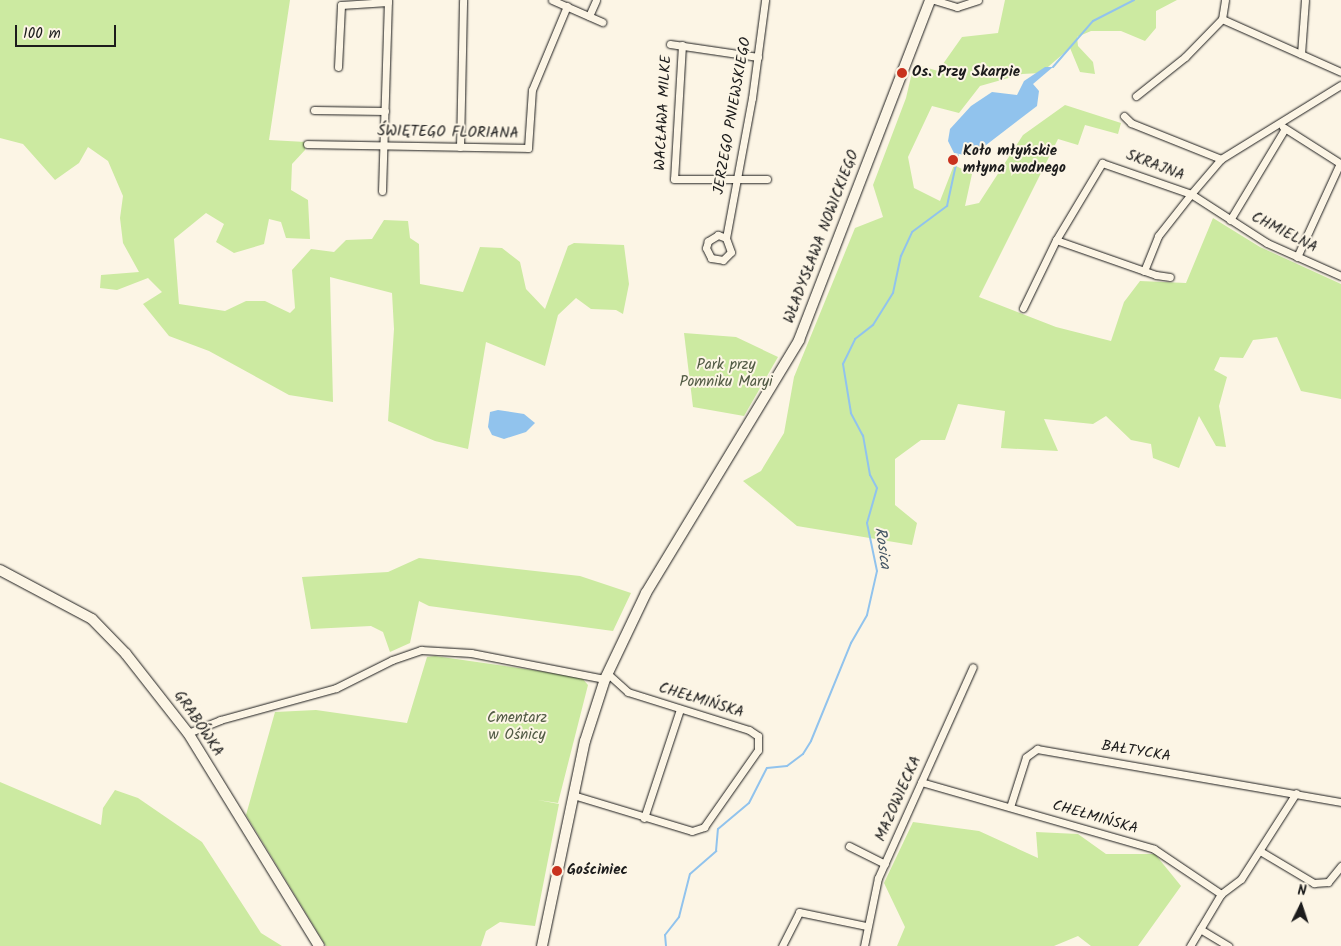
<!DOCTYPE html>
<html>
<head>
<meta charset="utf-8">
<style>
	body { margin:0 }
	#map { position:relative; width:1341px; height:946px; overflow:hidden; background:#fcf5e5; font-family:Kalam,sans-serif }
	div>[style] { position:absolute }
	[style*='--x'] { left:calc(var(--x)*1px); top:calc(var(--y)*1px); width:calc(var(--w)*1px); rotate:calc(var(--a)*1deg) }
	.green>* { inset:0; background:#cceaa1 }
	.water>* { inset:0; background:#91c3ed }
	.stream>* { height:2px; margin:-1px; padding:0 1px; transform-origin:1px; border-radius:1px; background:#91c3ed }
	.roads { filter:drop-shadow(0 0 1px #1c1c1c) drop-shadow(0 0 1px #1c1c1c) }
	.street>* { height:7px; margin:-3.5px; padding:0 3.5px; transform-origin:3.5px; border-radius:3.5px; background:#fcf5e5 }
	.secondary>* { height:10px; margin:-5px; padding:0 5px; transform-origin:5px; border-radius:5px; background:#fcf5e5 }
	.dots>* { width:14px; height:14px; translate:-50% -50%; box-sizing:border-box; border:2px solid #fcf5e5; border-radius:50% }
	span { translate:-50% -50%; white-space:nowrap; text-align:center; line-height:1.15; -webkit-text-stroke:4px #fcf5e5; paint-order:stroke }
	.poi-label { font-size:15px; color:#1c1c1c; font-weight:700 }
	.left { translate:0 -50%; text-align:left }
	.street-label { font-size:15px; color:#1c1c1c }
	.park-label { font-size:15px; color:#515a44 }
	.water-label { font-size:16px; color:#455665; font-style:italic }
	.north { position:absolute; left:1276px; top:881px; width:50px; height:50px; -webkit-text-stroke:4px #fcf5e5; paint-order:stroke; rotate:4deg; font-size:14px; font-weight:700; line-height:20px; text-align:center; color:#1c1c1c }
	.north::after { content:''; display:block; margin:auto; width:18px; height:22px; background:#1c1c1c; clip-path:polygon(50% 0,100% 100%,50% 72%,0 100%) }
	.scale { position:absolute; left:15px; top:25px; width:101px; height:22px; box-sizing:border-box; border:2px solid #1c1c1c; border-top:0; padding-left:6px; font-size:15px; line-height:18px; white-space:nowrap; color:#1c1c1c; -webkit-text-stroke:4px #fcf5e5; paint-order:stroke }
</style>
</head>
<body>
<div id="map">
	<div class="green">
		<i style="clip-path:polygon(0 0,290px 0,269px 140px,306px 142px,305px 150px,292px 164px,291px 190px,308px 200px,310px 239px,286px 238px,281px 222px,269px 219px,264px 244px,234px 253px,216px 242px,224px 224px,206px 213px,174px 239px,179px 304px,225px 311px,246px 301px,265px 301px,290px 313px,295px 308px,292px 270px,311px 249px,334px 252px,346px 240px,372px 239px,384px 220px,408px 221px,410px 238px,419px 244px,420px 284px,463px 292px,480px 247px,502px 248px,520px 262px,526px 289px,545px 309px,568px 246px,574px 243px,624px 245px,629px 284px,623px 314px,616px 310px,591px 309px,576px 298px,558px 315px,545px 366px,486px 342px,468px 449px,435px 441px,388px 421px,394px 329px,392px 293px,330px 277px,333px 402px,289px 395px,209px 351px,169px 336px,143px 304px,162px 292px,148px 278px,117px 290px,100px 288px,101px 275px,139px 272px,123px 243px,120px 218px,123px 196px,108px 161px,88px 147px,79px 163px,55px 180px,23px 144px,0 138px)"></i>
		<i style="clip-path:polygon(1005px 0,1177px 0,1156px 11px,1156px 28px,1145px 41px,1121px 31px,1091px 31px,1077px 37px,1078px 46px,1093px 62px,1095px 74px,1080px 72px,1070px 48px,1041px 73px,1022px 74px,980px 86px,959px 113px,932px 106px,908px 157px,914px 188px,940px 201px,954px 165px,972px 174px,965px 206px,979px 203px,1023px 135px,1065px 105px,1121px 123px,1118px 134px,1085px 125px,1078px 145px,1058px 139px,979px 297px,1056px 327px,1111px 341px,1124px 302px,1140px 281px,1186px 283px,1213px 218px,1260px 247px,1341px 284px,1341px 399px,1301px 391px,1277px 337px,1253px 340px,1243px 358px,1220px 357px,1214px 370px,1227px 377px,1219px 406px,1226px 447px,1216px 446px,1199px 416px,1179px 468px,1153px 458px,1151px 444px,1131px 440px,1106px 416px,1093px 424px,1044px 419px,1058px 451px,1001px 448px,1005px 411px,958px 404px,945px 440px,921px 440px,895px 459px,895px 505px,917px 523px,912px 545px,797px 526px,743px 481px,761px 471px,784px 433px,794px 377px,855px 228px,883px 217px,873px 185px,906px 98px,914px 64px,938px 71px,962px 37px,998px 33px)"></i>
		<i style="clip-path:polygon(684px 333px,736px 337px,778px 357px,744px 416px,693px 407px)"></i>
		<i style="clip-path:polygon(419px 558px,580px 576px,631px 593px,613px 631px,429px 606px,419px 601px,410px 643px,390px 652px,383px 632px,371px 626px,311px 629px,302px 577px,388px 572px)"></i>
		<i style="clip-path:polygon(435px 656px,581px 677px,588px 685px,558px 803px,538px 800px,559px 804px,535px 926px,500px 922px,486px 931px,481px 946px,326px 946px,246px 815px,275px 712px,316px 710px,407px 723px,427px 657px)"></i>
		<i style="clip-path:polygon(0 782px,101px 825px,103px 808px,115px 790px,138px 798px,202px 842px,261px 933px,282px 946px,0 946px)"></i>
		<i style="clip-path:polygon(913px 822px,979px 831px,1038px 858px,1036px 832px,1078px 834px,1106px 854px,1155px 854px,1181px 886px,1138px 946px,1091px 946px,1078px 936px,1054px 946px,897px 946px,905px 927px,884px 883px)"></i>
	</div>
	<div class="water">
		<i style="clip-path:polygon(1045px 67px,1053px 67px,1033px 84px,1039px 91px,1037px 106px,977px 152px,970px 156px,954px 153px,948px 141px,950px 129px,971px 106px,992px 92px,1017px 95px,1024px 81px)"></i>
		<i style="clip-path:polygon(498px 410px,524px 414px,535px 423px,526px 432px,504px 439px,492px 435px,488px 427px,490px 412px)"></i>
	</div>
	<div class="stream">
		<i style="--x:1053;--y:67;--w:61;--a:-49"></i>
		<i style="--x:1093;--y:21;--w:46;--a:-27.1"></i>
		<i style="--x:666;--y:946;--w:11;--a:-95"></i>
		<i style="--x:665;--y:935;--w:23;--a:-52"></i>
		<i style="--x:679;--y:917;--w:44;--a:-75.7"></i>
		<i style="--x:690;--y:874;--w:35;--a:-41"></i>
		<i style="--x:716;--y:851;--w:22;--a:-85"></i>
		<i style="--x:718;--y:829;--w:40;--a:-40"></i>
		<i style="--x:749;--y:803;--w:39;--a:-63"></i>
		<i style="--x:767;--y:768;--w:20;--a:-6"></i>
		<i style="--x:787;--y:766;--w:20;--a:-37"></i>
		<i style="--x:803;--y:754;--w:15;--a:-58"></i>
		<i style="--x:811;--y:741;--w:106;--a:-67.8"></i>
		<i style="--x:851;--y:643;--w:32;--a:-60"></i>
		<i style="--x:867;--y:615;--w:45;--a:-77.2"></i>
		<i style="--x:877;--y:571;--w:49;--a:-101.8"></i>
		<i style="--x:867;--y:523;--w:36;--a:-74"></i>
		<i style="--x:877;--y:488;--w:15;--a:-118"></i>
		<i style="--x:870;--y:475;--w:40;--a:-100"></i>
		<i style="--x:863;--y:436;--w:26;--a:-118"></i>
		<i style="--x:851;--y:413;--w:50;--a:-99.3"></i>
		<i style="--x:843;--y:364;--w:28;--a:-64"></i>
		<i style="--x:855;--y:339;--w:23;--a:-38"></i>
		<i style="--x:873;--y:325;--w:38;--a:-58"></i>
		<i style="--x:893;--y:293;--w:38;--a:-78"></i>
		<i style="--x:901;--y:256;--w:26;--a:-65"></i>
		<i style="--x:912;--y:232;--w:44;--a:-36.6"></i>
		<i style="--x:947;--y:206;--w:52;--a:-77.8"></i>
	</div>
	<div class="roads">
		<div class="street">
			<i style="--x:552;--y:0;--w:55;--a:23.7"></i>
			<i style="--x:934;--y:0;--w:24;--a:17"></i>
			<i style="--x:957;--y:7;--w:22;--a:-18"></i>
			<i style="--x:589;--y:16;--w:17;--a:-66"></i>
			<i style="--x:1222;--y:19;--w:19;--a:-81"></i>
			<i style="--x:670;--y:44;--w:89;--a:8.4"></i>
			<i style="--x:682;--y:45;--w:134;--a:93.4"></i>
			<i style="--x:674;--y:179;--w:93;--a:0"></i>
			<i style="--x:1301;--y:54;--w:54;--a:-85.8"></i>
			<i style="--x:338;--y:67;--w:62;--a:-87.2"></i>
			<i style="--x:341;--y:5;--w:47;--a:-3.7"></i>
			<i style="--x:1136;--y:96;--w:63;--a:-38.5"></i>
			<i style="--x:1185;--y:57;--w:53;--a:-45.8"></i>
			<i style="--x:1222;--y:19;--w:130;--a:24"></i>
			<i style="--x:314;--y:110;--w:71;--a:0.8"></i>
			<i style="--x:1124;--y:116;--w:10;--a:45"></i>
			<i style="--x:1131;--y:123;--w:97;--a:21.8"></i>
			<i style="--x:1283;--y:127;--w:69;--a:32.5"></i>
			<i style="--x:307;--y:144;--w:221;--a:1"></i>
			<i style="--x:528;--y:148;--w:58;--a:-86.1"></i>
			<i style="--x:532;--y:90;--w:91;--a:-67.4"></i>
			<i style="--x:460;--y:147;--w:147;--a:-88.8"></i>
			<i style="--x:382;--y:191;--w:191;--a:-88.2"></i>
			<i style="--x:1230;--y:220;--w:105;--a:-59"></i>
			<i style="--x:726;--y:238;--w:9;--a:-159"></i>
			<i style="--x:718;--y:235;--w:12;--a:149"></i>
			<i style="--x:708;--y:241;--w:7;--a:106"></i>
			<i style="--x:706;--y:248;--w:11;--a:63"></i>
			<i style="--x:711;--y:258;--w:12;--a:9"></i>
			<i style="--x:723;--y:260;--w:11;--a:-45"></i>
			<i style="--x:731;--y:252;--w:15;--a:-110"></i>
			<i style="--x:726;--y:238;--w:142;--a:-79.5"></i>
			<i style="--x:752;--y:98;--w:99;--a:-82.4"></i>
			<i style="--x:1056;--y:240;--w:106;--a:19.3"></i>
			<i style="--x:1156;--y:275;--w:14;--a:8"></i>
			<i style="--x:1297;--y:257;--w:103;--a:-65.4"></i>
			<i style="--x:1144;--y:271;--w:38;--a:-68"></i>
			<i style="--x:1158;--y:236;--w:53;--a:-51.8"></i>
			<i style="--x:1191;--y:194;--w:90;--a:32.8"></i>
			<i style="--x:1267;--y:243;--w:81;--a:24"></i>
			<i style="--x:1023;--y:308;--w:76;--a:-64.1"></i>
			<i style="--x:1056;--y:240;--w:90;--a:-59.1"></i>
			<i style="--x:1102;--y:163;--w:94;--a:19.2"></i>
			<i style="--x:1191;--y:194;--w:46;--a:-49.4"></i>
			<i style="--x:1221;--y:159;--w:141;--a:-31.7"></i>
			<i style="--x:188;--y:733;--w:35;--a:-22"></i>
			<i style="--x:220;--y:720;--w:120;--a:-15.4"></i>
			<i style="--x:336;--y:688;--w:63;--a:-26.6"></i>
			<i style="--x:392;--y:660;--w:31;--a:-19"></i>
			<i style="--x:421;--y:650;--w:50;--a:3.4"></i>
			<i style="--x:471;--y:653;--w:136;--a:11"></i>
			<i style="--x:921;--y:782;--w:242;--a:16"></i>
			<i style="--x:1154;--y:849;--w:81;--a:33.9"></i>
			<i style="--x:573;--y:795;--w:124;--a:16.8"></i>
			<i style="--x:692;--y:831;--w:13;--a:-18"></i>
			<i style="--x:704;--y:827;--w:94;--a:-55"></i>
			<i style="--x:758;--y:750;--w:14;--a:-90"></i>
			<i style="--x:758;--y:736;--w:11;--a:-146"></i>
			<i style="--x:749;--y:730;--w:127;--a:-162.6"></i>
			<i style="--x:628;--y:692;--w:28;--a:-138"></i>
			<i style="--x:1010;--y:807;--w:52;--a:-72.3"></i>
			<i style="--x:1026;--y:757;--w:14;--a:-36"></i>
			<i style="--x:1037;--y:749;--w:309;--a:9.9"></i>
			<i style="--x:644;--y:818;--w:115;--a:-71.7"></i>
			<i style="--x:849;--y:846;--w:40;--a:26.6"></i>
			<i style="--x:1260;--y:851;--w:63;--a:30.7"></i>
			<i style="--x:1314;--y:883;--w:14;--a:-4"></i>
			<i style="--x:1328;--y:882;--w:21;--a:-51"></i>
			<i style="--x:1200;--y:929;--w:33;--a:31"></i>
			<i style="--x:782;--y:946;--w:38;--a:-63"></i>
			<i style="--x:799;--y:912;--w:68;--a:11.8"></i>
			<i style="--x:864;--y:946;--w:69;--a:-78.4"></i>
			<i style="--x:878;--y:878;--w:231;--a:-65.8"></i>
			<i style="--x:1190;--y:946;--w:61;--a:-59.2"></i>
			<i style="--x:1221;--y:894;--w:25;--a:-37"></i>
			<i style="--x:1241;--y:879;--w:102;--a:-57.4"></i>
		</div>
		<div class="secondary">
			<i style="--x:0;--y:570;--w:104;--a:28"></i>
			<i style="--x:92;--y:619;--w:49;--a:45.8"></i>
			<i style="--x:126;--y:654;--w:100;--a:51.9"></i>
			<i style="--x:188;--y:733;--w:250;--a:58.4"></i>
			<i style="--x:542;--y:946;--w:209;--a:-78.2"></i>
			<i style="--x:585;--y:741;--w:65;--a:-72.1"></i>
			<i style="--x:605;--y:679;--w:95;--a:-64.5"></i>
			<i style="--x:646;--y:593;--w:296;--a:-58.8"></i>
			<i style="--x:799;--y:340;--w:364;--a:-68.9"></i>
		</div>
	</div>
	<div class="dots">
		<i style="left:902px;top:73px;background:#c8321e"></i>
		<i style="left:953px;top:160px;background:#c8321e"></i>
		<i style="left:557px;top:871px;background:#c8321e"></i>
	</div>
	<div class="poi-label">
		<span class="left" style="left:912px;top:73px">Os. Przy Skarpie</span>
		<span class="left" style="left:963px;top:160px">Koło młyńskie<br>młyna wodnego</span>
		<span class="left" style="left:567px;top:871px">Gościniec</span>
	</div>
	<div class="street-label">
		<span style="left:664px;top:113px;rotate:-87deg">WACŁAWA MILKE</span>
		<span style="left:733px;top:116px;rotate:-80deg">JERZEGO PNIEWSKIEGO</span>
		<span style="left:448px;top:133px;rotate:1deg">ŚWIĘTEGO FLORIANA</span>
		<span style="left:1155px;top:166px;rotate:21deg">SKRAJNA</span>
		<span style="left:1284px;top:233px;rotate:27deg">CHMIELNA</span>
		<span style="left:822px;top:237px;rotate:-69deg">WŁADYSŁAWA NOWICKIEGO</span>
		<span style="left:701px;top:701px;rotate:17deg">CHEŁMIŃSKA</span>
		<span style="left:198px;top:724px;rotate:56deg">GRABÓWKA</span>
		<span style="left:1136px;top:752px;rotate:9deg">BAŁTYCKA</span>
		<span style="left:899px;top:799px;rotate:-66deg">MAZOWIECKA</span>
		<span style="left:1095px;top:818px;rotate:16deg">CHEŁMIŃSKA</span>
	</div>
	<div class="park-label">
		<span style="left:726px;top:374px">Park przy<br>Pomniku Maryi</span>
		<span style="left:517px;top:727px">Cmentarz<br>w Ośnicy</span>
	</div>
	<div class="water-label">
		<span style="left:882px;top:548px;rotate:82deg">Rosica</span>
	</div>
	<div class="north">N</div>
	<div class="scale">100 m</div>
</div>
</body>
</html>
